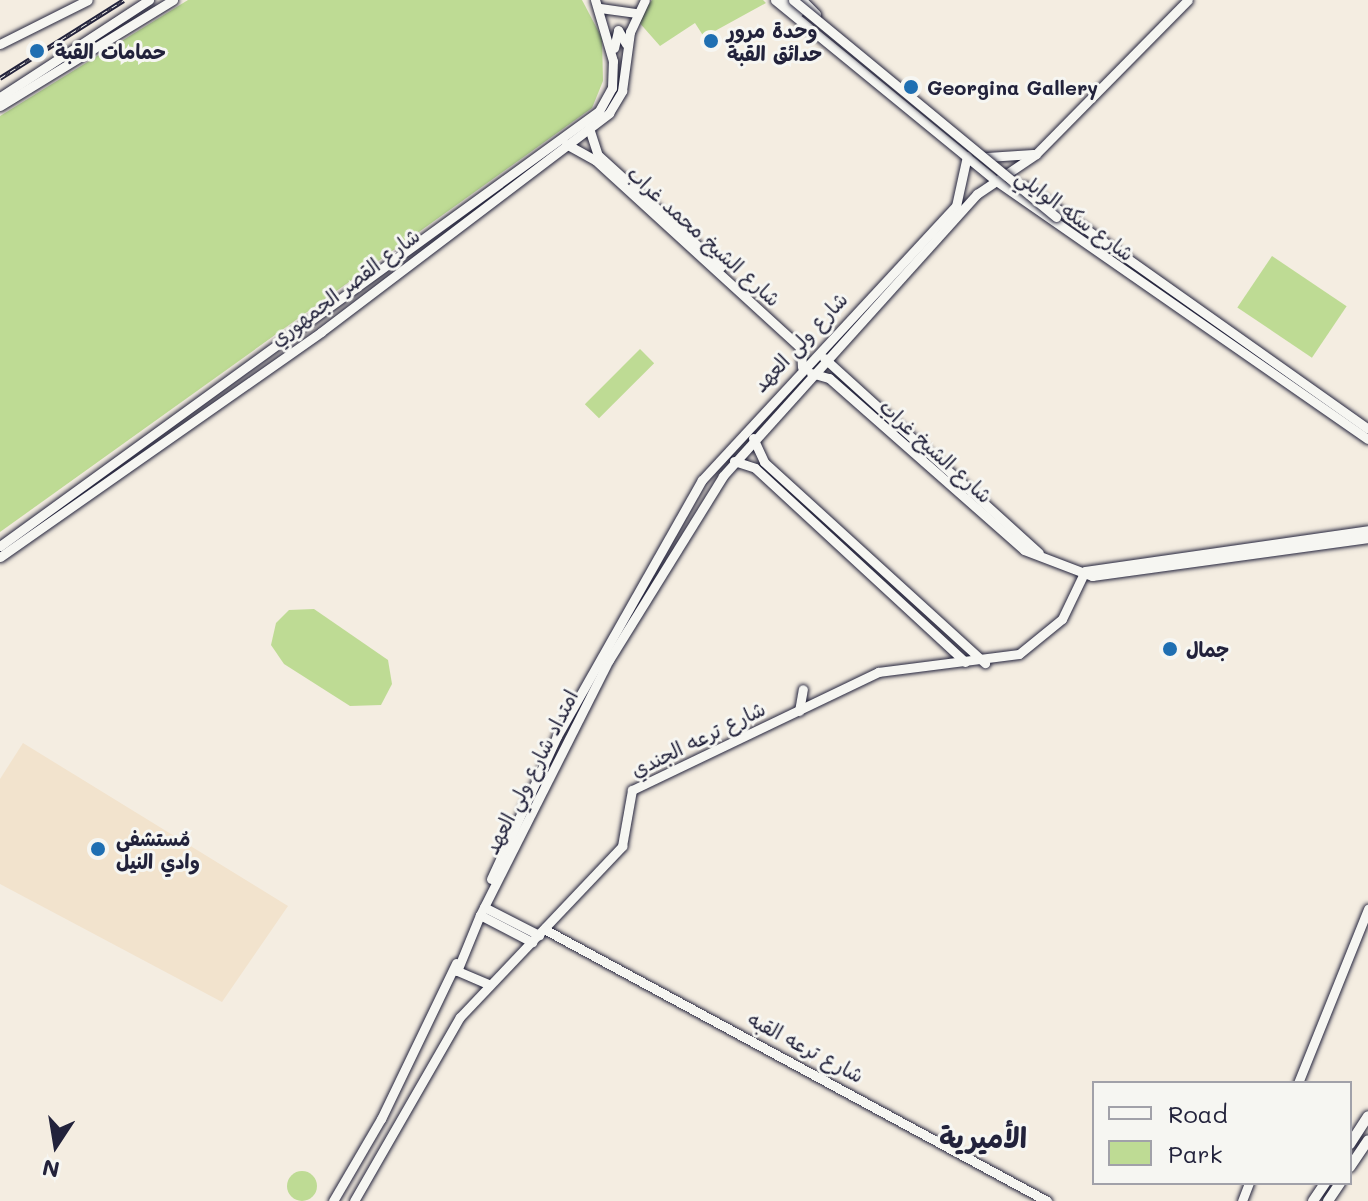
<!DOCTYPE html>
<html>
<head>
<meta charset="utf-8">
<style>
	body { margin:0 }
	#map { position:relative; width:1368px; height:1201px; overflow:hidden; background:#f4ede1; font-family:Mali,"Playpen Sans Arabic",sans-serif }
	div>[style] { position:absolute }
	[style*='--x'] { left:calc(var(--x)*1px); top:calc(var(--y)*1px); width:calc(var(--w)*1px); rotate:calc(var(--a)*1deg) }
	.built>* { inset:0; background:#f2e3cd }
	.green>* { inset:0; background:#bedb94; transform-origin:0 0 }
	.round { border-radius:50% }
	.roads { filter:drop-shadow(0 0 2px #22223b) drop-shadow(0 0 2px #22223b) }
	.secondary>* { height:9px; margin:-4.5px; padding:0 4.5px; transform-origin:4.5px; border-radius:4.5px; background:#f6f6f2 }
	.primary>* { height:10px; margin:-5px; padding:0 5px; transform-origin:5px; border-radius:5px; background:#f6f6f2 }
	.rail>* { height:5px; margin-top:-2.5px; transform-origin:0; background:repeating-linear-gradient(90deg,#f6f6f2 0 6px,#22223b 0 12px); box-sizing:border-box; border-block:2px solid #22223b }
	.bridges { filter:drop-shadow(0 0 2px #22223b) drop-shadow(0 0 2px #22223b) }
	.secondary-bridge>* { height:9px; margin:-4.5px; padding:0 4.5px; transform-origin:4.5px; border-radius:4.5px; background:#f6f6f2 }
	.dots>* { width:22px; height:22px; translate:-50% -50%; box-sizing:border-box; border:4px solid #f6f6f2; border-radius:50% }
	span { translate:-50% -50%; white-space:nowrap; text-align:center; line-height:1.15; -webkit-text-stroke:6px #f6f6f2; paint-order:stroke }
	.poi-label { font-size:20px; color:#22223b; font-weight:700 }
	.left { translate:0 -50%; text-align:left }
	.street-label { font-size:20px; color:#22223b }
	.district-label { font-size:28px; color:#22223b; font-weight:700 }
	.legend { position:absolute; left:1092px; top:1081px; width:260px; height:104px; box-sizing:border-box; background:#f6f6f2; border:2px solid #a1a1a9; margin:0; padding:10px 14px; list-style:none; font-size:24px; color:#22223b }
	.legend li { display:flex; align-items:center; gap:16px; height:40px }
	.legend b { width:40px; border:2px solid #a1a1a9 }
	.north { position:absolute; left:16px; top:1105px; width:80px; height:80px; -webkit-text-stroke:6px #f6f6f2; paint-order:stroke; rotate:192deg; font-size:22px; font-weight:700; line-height:32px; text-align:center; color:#22223b }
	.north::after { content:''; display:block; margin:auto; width:28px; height:36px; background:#22223b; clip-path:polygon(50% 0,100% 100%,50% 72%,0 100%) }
</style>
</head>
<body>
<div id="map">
	<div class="built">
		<i style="clip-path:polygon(23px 743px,288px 906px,222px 1002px,0 884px,0 779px)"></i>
	</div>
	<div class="green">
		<i style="clip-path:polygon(188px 0,582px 0,602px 38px,603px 81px,592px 108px,0 532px,0 116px)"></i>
		<i style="clip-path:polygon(652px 0,763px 0,766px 3px,704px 37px,695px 23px,660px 46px,637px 20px)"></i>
		<i style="left:1272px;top:256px;width:90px;height:62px;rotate:34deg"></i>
		<i style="left:640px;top:349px;width:20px;height:78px;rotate:45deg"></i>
		<i style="clip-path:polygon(314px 609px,388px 660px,392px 684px,381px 705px,350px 706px,284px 664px,271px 645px,276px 623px,289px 610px)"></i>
		<i class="round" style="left:287px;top:1171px;width:30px;height:30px"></i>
	</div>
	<div class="roads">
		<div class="secondary">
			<i style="--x:775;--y:0;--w:284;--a:39.3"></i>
			<i style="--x:995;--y:180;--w:454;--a:34.8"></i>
			<i style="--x:785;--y:0;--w:18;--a:41"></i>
			<i style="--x:802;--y:0;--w:20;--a:45"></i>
			<i style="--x:600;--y:8;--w:37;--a:8"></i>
			<i style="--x:0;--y:44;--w:98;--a:-26.6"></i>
			<i style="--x:614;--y:48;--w:18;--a:-77"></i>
			<i style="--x:618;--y:30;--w:16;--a:60"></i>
			<i style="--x:0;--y:97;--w:178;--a:-33.1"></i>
			<i style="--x:0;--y:106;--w:203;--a:-31.5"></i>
			<i style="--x:589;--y:128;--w:28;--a:72"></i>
			<i style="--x:598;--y:155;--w:166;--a:42.3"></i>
			<i style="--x:566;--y:144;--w:33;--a:29"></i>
			<i style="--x:595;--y:160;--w:279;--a:42.4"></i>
			<i style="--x:801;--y:348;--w:19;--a:87"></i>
			<i style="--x:987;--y:157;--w:46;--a:-3.7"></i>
			<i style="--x:1025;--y:186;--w:420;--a:35.3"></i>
			<i style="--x:824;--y:358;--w:290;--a:42.2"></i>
			<i style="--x:811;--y:373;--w:19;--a:16"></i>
			<i style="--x:829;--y:378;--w:260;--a:41.4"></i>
			<i style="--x:1024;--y:550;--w:73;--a:20.9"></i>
			<i style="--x:1092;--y:576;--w:279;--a:-7.8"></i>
			<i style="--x:753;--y:438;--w:26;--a:65"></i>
			<i style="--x:764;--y:462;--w:299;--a:42.3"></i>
			<i style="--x:734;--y:461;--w:22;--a:18"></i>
			<i style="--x:755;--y:468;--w:286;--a:42.7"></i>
			<i style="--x:0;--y:546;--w:740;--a:-35.99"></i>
			<i style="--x:599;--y:111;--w:26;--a:-61"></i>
			<i style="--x:612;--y:88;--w:27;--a:-88"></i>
			<i style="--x:613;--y:61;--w:64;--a:-106.4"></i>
			<i style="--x:0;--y:557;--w:392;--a:-35"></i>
			<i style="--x:321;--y:332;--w:362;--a:-37.2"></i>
			<i style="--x:609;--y:113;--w:26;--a:-59"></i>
			<i style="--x:622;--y:91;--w:60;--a:-82.3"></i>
			<i style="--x:630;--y:32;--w:35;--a:-65"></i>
			<i style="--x:1085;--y:571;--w:286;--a:-8.2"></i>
			<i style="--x:799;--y:711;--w:22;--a:-80"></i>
			<i style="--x:491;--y:879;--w:157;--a:-65.2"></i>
			<i style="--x:557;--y:736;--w:294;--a:-60.5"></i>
			<i style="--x:702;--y:480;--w:374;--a:-47.2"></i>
			<i style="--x:956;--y:206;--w:51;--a:-77.6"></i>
			<i style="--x:484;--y:907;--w:62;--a:27"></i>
			<i style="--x:480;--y:915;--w:59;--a:27.4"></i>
			<i style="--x:544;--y:929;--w:572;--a:28.4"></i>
			<i style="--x:488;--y:984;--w:34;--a:-157"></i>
			<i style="--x:457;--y:971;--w:61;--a:-67.7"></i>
			<i style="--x:480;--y:915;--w:286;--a:-63.2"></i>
			<i style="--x:609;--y:660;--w:216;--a:-58.2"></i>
			<i style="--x:723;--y:476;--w:380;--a:-48"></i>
			<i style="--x:977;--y:194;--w:71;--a:-34.1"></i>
			<i style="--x:1036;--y:154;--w:216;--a:-45.4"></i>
			<i style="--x:1298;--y:1083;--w:188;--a:-68.1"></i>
			<i style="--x:333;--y:1201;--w:95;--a:-59.7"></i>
			<i style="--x:381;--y:1119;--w:173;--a:-64.3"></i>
			<i style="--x:354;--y:1201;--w:212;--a:-60.1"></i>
			<i style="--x:460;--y:1017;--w:236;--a:-46.5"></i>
			<i style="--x:622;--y:846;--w:57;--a:-79.9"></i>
			<i style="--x:632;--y:790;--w:273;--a:-25.6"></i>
			<i style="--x:878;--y:672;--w:142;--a:-7.3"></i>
			<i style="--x:1019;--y:654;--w:55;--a:-39.1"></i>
			<i style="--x:1062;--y:619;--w:53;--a:-64.4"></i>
			<i style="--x:1242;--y:1201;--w:19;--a:-69"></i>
		</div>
		<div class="primary">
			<i style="--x:1350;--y:1144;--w:33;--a:-57"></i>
			<i style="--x:1350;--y:1167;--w:32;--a:-56"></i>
			<i style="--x:1313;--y:1201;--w:22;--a:-56"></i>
			<i style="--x:1328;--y:1201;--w:22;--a:-56"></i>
		</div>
	</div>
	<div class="rail">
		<i style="--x:0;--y:78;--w:146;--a:-32.2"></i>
	</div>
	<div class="bridges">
		<div class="secondary-bridge">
			<i style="--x:793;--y:0;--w:341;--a:39.5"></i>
		</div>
	</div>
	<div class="dots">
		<i style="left:711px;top:41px;background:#1f6fb2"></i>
		<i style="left:37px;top:51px;background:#1f6fb2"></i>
		<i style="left:911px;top:87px;background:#1f6fb2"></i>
		<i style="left:1170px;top:649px;background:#1f6fb2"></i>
		<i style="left:98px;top:849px;background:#1f6fb2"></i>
	</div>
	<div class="poi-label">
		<span class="left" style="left:727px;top:42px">وحدة مرور<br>حدائق القبة</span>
		<span class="left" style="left:55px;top:51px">حمامات القبة</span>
		<span class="left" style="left:927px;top:87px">Georgina Gallery</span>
		<span class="left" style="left:1186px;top:649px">جمال</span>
		<span class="left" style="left:116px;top:850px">مُستشفى<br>وادي النيل</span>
	</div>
	<div class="street-label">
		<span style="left:1075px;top:215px;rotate:36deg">شارع سكه الوايلي</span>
		<span style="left:704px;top:236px;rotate:42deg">شارع الشيخ محمد غراب</span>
		<span style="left:345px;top:287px;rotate:-37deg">شارع القصر الجمهوري</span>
		<span style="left:800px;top:342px;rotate:-47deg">شارع ولى العهد</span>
		<span style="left:936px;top:451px;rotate:42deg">شارع الشيخ غراب</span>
		<span style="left:698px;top:739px;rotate:-26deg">شارع ترعه الجندي</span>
		<span style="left:531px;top:772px;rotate:-63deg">امتداد شارع ولي العهد</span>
		<span style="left:806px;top:1047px;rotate:28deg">شارع ترعه القبه</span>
	</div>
	<div class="district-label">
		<span style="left:983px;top:1137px">الأميرية</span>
	</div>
	<ul class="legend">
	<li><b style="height:10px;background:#f6f6f2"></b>Road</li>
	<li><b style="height:22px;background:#bedb94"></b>Park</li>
	</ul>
	<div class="north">N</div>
</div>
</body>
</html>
